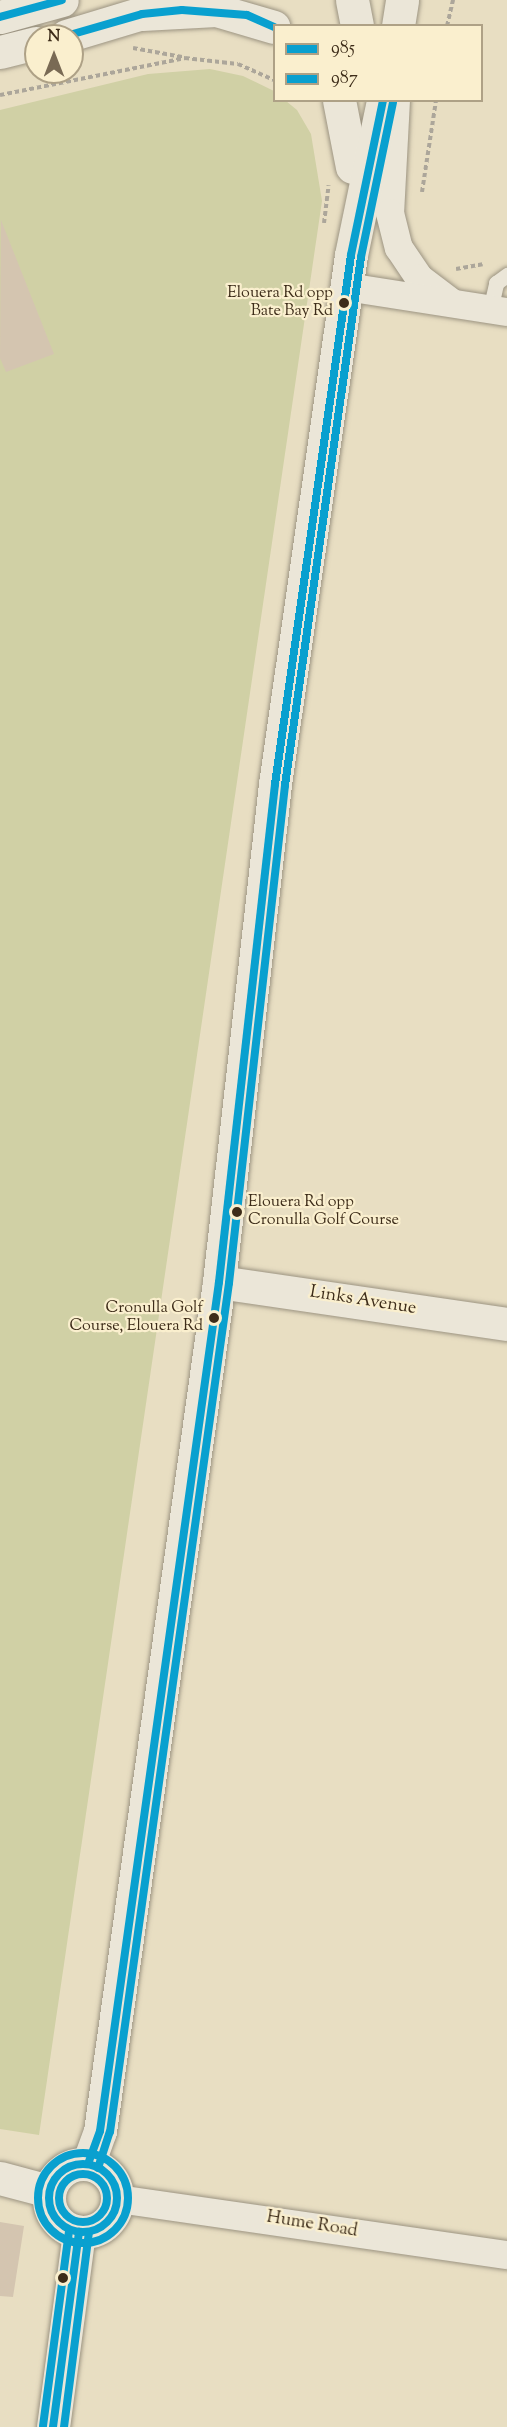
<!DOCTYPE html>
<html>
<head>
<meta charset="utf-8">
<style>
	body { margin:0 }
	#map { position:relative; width:507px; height:2427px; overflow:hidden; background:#e8dec2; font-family:"Sorts Mill Goudy",serif }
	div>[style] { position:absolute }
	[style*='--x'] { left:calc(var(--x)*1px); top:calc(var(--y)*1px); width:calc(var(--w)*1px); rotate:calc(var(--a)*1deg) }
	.green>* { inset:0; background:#d0d0a5 }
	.building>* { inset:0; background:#d4c5b0 }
	.path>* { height:4px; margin-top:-2px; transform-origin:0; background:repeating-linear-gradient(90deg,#aca69a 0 4.5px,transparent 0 7.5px) }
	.roads { filter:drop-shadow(0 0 2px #9c9482) drop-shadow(0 0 2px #9c9482) }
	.lane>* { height:15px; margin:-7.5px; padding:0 7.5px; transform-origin:7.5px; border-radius:7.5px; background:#ebe6d8 }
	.street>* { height:28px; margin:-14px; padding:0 14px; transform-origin:14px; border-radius:14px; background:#ebe6d8 }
	.secondary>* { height:33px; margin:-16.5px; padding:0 16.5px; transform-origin:16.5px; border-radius:16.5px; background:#ebe6d8 }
	.secondary>.ring { margin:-16.5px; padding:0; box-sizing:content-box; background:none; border:33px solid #ebe6d8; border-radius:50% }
	.bus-1>* { height:8px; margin:-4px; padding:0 4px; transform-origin:4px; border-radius:4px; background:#09a0cf }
	.bus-1>.ring { margin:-4px; padding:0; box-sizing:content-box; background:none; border:8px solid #09a0cf; border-radius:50% }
	.bus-2>* { height:8px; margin:-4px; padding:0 4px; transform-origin:4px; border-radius:4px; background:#09a0cf }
	.bus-2>.ring { margin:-4px; padding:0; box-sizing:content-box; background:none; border:8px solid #09a0cf; border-radius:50% }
	.bus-3>* { height:8px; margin:-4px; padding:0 4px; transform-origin:4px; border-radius:4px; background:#09a0cf }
	.bus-3>.ring { margin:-4px; padding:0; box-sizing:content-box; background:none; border:8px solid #09a0cf; border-radius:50% }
	.dots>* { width:16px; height:16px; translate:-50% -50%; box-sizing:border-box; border:3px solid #faefce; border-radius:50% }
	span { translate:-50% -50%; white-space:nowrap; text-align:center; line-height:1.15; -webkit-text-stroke:4.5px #faefce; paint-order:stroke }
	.bus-label { font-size:16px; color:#3d2c19 }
	.right { translate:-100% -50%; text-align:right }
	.left { translate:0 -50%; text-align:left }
	.street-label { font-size:18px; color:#3d2c19 }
	.legend { position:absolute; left:273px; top:24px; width:210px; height:78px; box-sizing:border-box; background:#faefce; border:2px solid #aea186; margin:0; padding:8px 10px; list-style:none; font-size:18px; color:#3d2c19 }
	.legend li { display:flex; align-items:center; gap:12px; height:30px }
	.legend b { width:30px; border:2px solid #aea186 }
	.north { position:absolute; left:24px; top:24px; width:60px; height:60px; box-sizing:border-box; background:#faefce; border:2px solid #aea186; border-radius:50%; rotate:0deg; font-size:16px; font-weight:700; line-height:24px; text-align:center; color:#3d2c19 }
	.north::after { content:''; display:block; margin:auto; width:21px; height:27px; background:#796a54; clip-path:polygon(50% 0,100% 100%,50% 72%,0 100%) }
</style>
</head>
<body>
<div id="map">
	<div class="green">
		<i style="clip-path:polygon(210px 69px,243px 76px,274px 91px,274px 100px,286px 101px,297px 110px,311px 134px,322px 201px,39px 2135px,0 2129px,0 110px,148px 74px)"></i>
	</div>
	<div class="building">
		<i style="clip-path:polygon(1px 220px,54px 354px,6px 372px,0 358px)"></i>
		<i style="clip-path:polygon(0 2222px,24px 2226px,13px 2297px,0 2296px)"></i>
	</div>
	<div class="path">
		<i style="--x:447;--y:26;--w:27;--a:-77"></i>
		<i style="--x:133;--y:48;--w:50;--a:10.4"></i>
		<i style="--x:0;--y:95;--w:189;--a:-11.3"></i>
		<i style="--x:185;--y:58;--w:53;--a:6.5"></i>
		<i style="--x:238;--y:64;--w:39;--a:24"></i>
		<i style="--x:422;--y:192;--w:93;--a:-81.3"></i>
		<i style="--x:324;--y:223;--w:38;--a:-83"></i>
		<i style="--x:456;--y:269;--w:27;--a:-10"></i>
	</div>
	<div class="roads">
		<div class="lane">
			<i style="--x:490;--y:310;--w:28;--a:-77"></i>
			<i style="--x:496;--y:283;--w:14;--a:-36"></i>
		</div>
		<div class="street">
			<i style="--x:396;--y:100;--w:113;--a:93"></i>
			<i style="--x:390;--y:213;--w:36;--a:76"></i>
			<i style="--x:399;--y:248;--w:36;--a:56"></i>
			<i style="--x:419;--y:278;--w:41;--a:37.1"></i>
			<i style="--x:347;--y:287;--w:162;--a:8.9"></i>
			<i style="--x:118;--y:2199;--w:393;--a:8.2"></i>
		</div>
		<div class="secondary">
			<i style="--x:352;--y:0;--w:26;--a:79"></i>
			<i style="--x:142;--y:14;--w:74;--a:-3.1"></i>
			<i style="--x:216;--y:10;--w:60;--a:16.3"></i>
			<i style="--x:0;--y:17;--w:64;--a:-15.3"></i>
			<i style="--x:398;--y:26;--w:26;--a:-81"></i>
			<i style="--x:66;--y:36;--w:100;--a:-16.8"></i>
			<i style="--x:0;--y:52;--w:37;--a:-14"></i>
			<i style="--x:339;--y:100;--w:68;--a:79"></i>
			<i style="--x:219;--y:1282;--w:291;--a:8.3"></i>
			<i class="ring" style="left:49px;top:2164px;width:35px;height:35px"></i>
			<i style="--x:88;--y:2164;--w:35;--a:-70"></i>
			<i style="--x:100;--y:2131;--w:857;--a:-82.02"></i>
			<i style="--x:219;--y:1282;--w:501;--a:-83.58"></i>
			<i style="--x:275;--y:784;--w:534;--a:-81.82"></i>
			<i style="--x:351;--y:255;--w:158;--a:-78.3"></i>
			<i style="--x:0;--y:2178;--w:51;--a:14.9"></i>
			<i style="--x:53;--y:2427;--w:197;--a:-82.4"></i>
		</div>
	</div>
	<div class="bus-1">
		<i style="--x:0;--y:17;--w:64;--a:-15.3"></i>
		<i style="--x:66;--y:36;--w:79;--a:-16.1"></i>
		<i style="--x:142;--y:14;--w:40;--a:-5.7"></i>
		<i style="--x:182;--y:10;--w:65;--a:4.4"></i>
		<i style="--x:247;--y:15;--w:30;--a:24"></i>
		<i class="ring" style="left:49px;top:2164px;width:60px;height:60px"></i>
		<i style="--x:88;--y:2164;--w:35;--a:-70"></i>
		<i style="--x:100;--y:2131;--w:857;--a:-82.02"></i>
		<i style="--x:219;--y:1282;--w:501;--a:-83.58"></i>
		<i style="--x:275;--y:784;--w:534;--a:-81.82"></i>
		<i style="--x:351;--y:255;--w:158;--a:-78.3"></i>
		<i style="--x:53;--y:2427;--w:197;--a:-82.4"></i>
	</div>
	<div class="bus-2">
		<i class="ring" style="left:38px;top:2153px;width:82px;height:82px"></i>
		<i style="--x:98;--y:2168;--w:38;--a:-72"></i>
		<i style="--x:110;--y:2132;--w:857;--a:-82.02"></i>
		<i style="--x:229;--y:1283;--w:501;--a:-83.58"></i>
		<i style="--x:285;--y:785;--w:533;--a:-81.81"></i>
		<i style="--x:361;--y:257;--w:158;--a:-78.3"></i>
		<i style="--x:64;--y:2427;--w:196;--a:-82.7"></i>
	</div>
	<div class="bus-3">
		<i class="ring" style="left:59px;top:2174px;width:40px;height:40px"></i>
		<i style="--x:43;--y:2426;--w:197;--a:-82.4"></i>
	</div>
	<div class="dots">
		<i style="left:344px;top:303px;background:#3d2c19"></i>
		<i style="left:237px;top:1212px;background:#3d2c19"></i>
		<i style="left:214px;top:1318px;background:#3d2c19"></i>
		<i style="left:63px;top:2278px;background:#3d2c19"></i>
	</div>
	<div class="bus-label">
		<span class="right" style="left:333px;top:303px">Elouera Rd opp<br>Bate Bay Rd</span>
		<span class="left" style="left:248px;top:1212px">Elouera Rd opp<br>Cronulla Golf Course</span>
		<span class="right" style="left:203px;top:1318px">Cronulla Golf<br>Course, Elouera Rd</span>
	</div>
	<div class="street-label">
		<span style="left:363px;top:1301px;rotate:9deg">Links Avenue</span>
		<span style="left:312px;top:2225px;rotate:9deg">Hume Road</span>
	</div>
	<ul class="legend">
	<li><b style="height:8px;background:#09a0cf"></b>985</li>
	<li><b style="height:8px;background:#09a0cf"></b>987</li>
	</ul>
	<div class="north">N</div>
</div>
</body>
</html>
